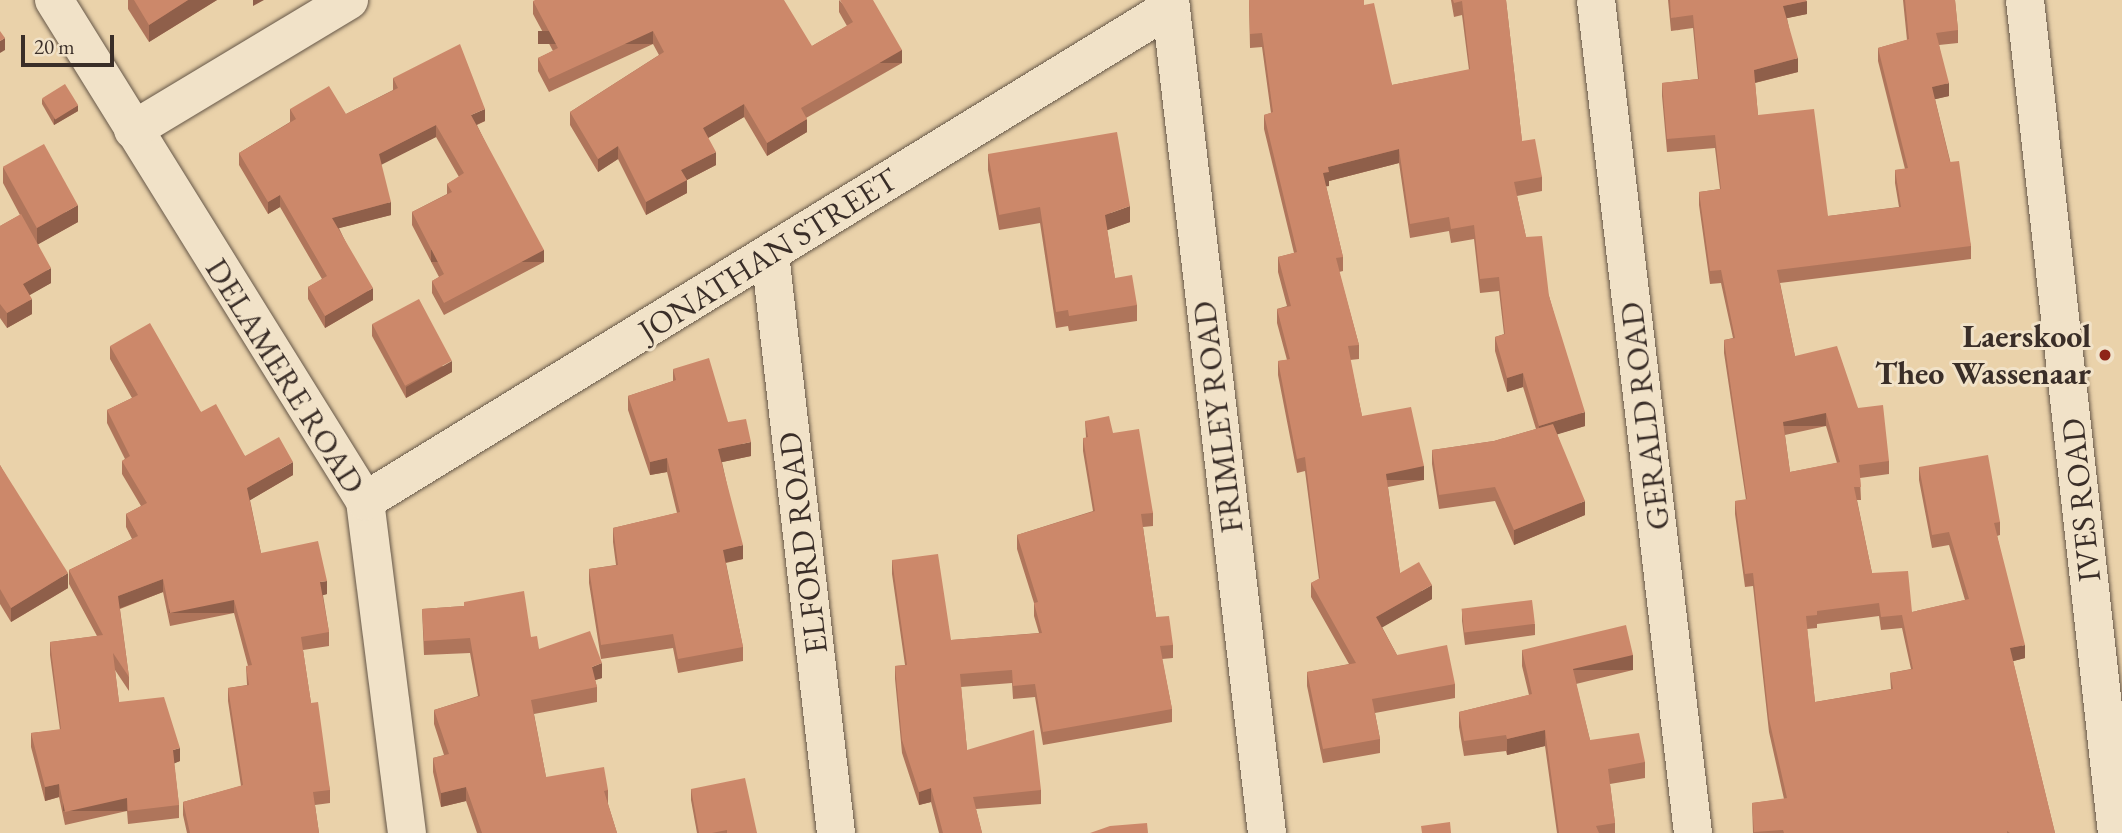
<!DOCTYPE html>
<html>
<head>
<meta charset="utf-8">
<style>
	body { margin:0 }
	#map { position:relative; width:2122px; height:833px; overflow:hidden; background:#ead2aa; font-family:"EB Garamond",serif }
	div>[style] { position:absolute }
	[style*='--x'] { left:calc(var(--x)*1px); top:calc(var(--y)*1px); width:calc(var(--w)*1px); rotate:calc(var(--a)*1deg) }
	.roads { filter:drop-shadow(0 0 2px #665748) drop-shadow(0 0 2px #665748) }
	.minor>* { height:38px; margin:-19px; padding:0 19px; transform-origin:19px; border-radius:19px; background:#f1e2c8 }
	.wall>* { inset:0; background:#af755b }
	.shaded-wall>* { inset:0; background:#8f5f4a; transform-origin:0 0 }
	.building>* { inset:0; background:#cc886a; transform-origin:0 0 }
	.dots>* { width:19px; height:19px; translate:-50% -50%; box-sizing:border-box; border:4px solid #f1e2c8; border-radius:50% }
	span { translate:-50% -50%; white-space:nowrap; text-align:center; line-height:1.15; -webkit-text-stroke:6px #f1e2c8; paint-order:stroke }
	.street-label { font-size:32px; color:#3a2e28 }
	.poi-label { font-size:32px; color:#3a2e28; font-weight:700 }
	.right { translate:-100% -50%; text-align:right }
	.scale { position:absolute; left:21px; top:35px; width:93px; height:32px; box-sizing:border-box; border:4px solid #3a2e28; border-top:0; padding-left:9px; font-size:21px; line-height:24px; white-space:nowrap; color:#3a2e28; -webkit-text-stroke:5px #f1e2c8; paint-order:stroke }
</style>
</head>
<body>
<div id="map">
	<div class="roads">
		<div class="minor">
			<i style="--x:54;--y:0;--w:590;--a:58.17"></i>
			<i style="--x:365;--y:501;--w:335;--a:82.8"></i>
			<i style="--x:1170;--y:0;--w:839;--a:83.36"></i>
			<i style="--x:1596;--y:0;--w:839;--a:83.36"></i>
			<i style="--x:2025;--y:0;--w:838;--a:83.7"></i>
			<i style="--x:133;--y:130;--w:252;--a:-31"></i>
			<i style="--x:770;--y:254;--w:583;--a:83.5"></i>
			<i style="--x:365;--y:501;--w:945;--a:-31.5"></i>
		</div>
	</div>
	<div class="wall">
		<i style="clip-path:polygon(128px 0,217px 0,149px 42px,128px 9px)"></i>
		<i style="clip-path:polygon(839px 0,902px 63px,806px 118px,807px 132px,767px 156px,744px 117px,708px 138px,716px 165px,687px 180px,687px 193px,646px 215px,618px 159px,598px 172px,570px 125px,570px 112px,659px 55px,653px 44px,549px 92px,538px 71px,538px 58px,553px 51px,533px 14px,533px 1px,812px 46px,847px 26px,839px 12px)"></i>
		<i style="clip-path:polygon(1249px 0,1364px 5px,1392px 85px,1469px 70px,1462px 15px,1454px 17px,1451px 0,1506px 0,1522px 141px,1542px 177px,1542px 191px,1517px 196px,1526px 237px,1549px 296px,1585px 426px,1557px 434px,1585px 515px,1514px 545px,1495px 501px,1439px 509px,1432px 464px,1432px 450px,1494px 441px,1536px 429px,1523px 387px,1507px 392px,1495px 351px,1495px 337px,1504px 334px,1499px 291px,1480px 293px,1474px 239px,1451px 243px,1449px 231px,1410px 238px,1399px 163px,1329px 181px,1329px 186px,1326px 186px,1343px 257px,1343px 271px,1339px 272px,1359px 345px,1359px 359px,1350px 360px,1362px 416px,1424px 480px,1388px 487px,1400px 573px,1432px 599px,1382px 627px,1397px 655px,1455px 684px,1455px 698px,1375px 713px,1380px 739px,1380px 753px,1323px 763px,1307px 686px,1307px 672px,1349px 664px,1311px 597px,1311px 583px,1319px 579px,1305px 471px,1297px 473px,1278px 375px,1278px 361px,1287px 360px,1277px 323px,1277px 309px,1287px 306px,1278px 272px,1278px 257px,1294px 253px,1264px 129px,1264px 115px,1271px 113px,1262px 47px,1250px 48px)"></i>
		<i style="clip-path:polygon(evenodd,1668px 0,1806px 0,1807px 14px,1787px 18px,1798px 72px,1755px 83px,1758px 115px,1828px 216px,1899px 207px,1895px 183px,1895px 170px,1905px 169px,1878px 61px,1878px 48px,1907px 40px,1903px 0,1955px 0,1958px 30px,1958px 43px,1939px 45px,1949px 96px,1935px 99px,1971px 246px,1971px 259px,1780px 283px,1795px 356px,1858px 408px,1889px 461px,1889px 474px,1860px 478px,1861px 500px,1857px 500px,1872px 573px,1912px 612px,1965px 600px,1949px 545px,1932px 548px,1919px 480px,1919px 467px,2000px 522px,2000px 535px,1997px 536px,2025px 658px,2013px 661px,2055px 833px,1753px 833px,1752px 803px,1784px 799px,1769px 732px,1753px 586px,1745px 587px,1735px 514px,1735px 501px,1746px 500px,1724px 353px,1724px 340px,1733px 338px,1721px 283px,1710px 284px,1699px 205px,1699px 192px,1720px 189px,1715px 148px,1667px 152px,1662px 96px,1662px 83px,1698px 79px,1693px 28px,1671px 31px,1668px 0,1826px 426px,1837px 463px,1790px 472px,1785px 435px,1826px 426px,1668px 0,1879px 616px,1881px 630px,1902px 628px,1911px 669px,1890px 673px,1891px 689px,1815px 702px,1807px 629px,1817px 628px,1817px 624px,1879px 616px)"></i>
		<i style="clip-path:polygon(393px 78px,485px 121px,477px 125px,544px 262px,444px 315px,432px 293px,432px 281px,439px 277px,412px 225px,412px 212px,447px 194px,447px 184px,459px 177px,436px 137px,381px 164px,391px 215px,339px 228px,373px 300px,325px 328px,308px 299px,308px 287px,322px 279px,280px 207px,268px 214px,239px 165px,239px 153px,290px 122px,290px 109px,346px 114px,393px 90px)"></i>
		<i style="clip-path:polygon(42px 99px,78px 111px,54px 125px,42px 104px)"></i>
		<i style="clip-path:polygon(988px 154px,1130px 222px,1107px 230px,1115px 278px,1137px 305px,1137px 321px,1069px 331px,1068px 326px,1056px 328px,1040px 223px,999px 230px,988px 170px)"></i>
		<i style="clip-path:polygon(3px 167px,78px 222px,38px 244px,51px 283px,29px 295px,32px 314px,7px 328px,0 318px,0 226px,20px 215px,3px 183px)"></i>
		<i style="clip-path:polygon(372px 324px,452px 372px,406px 398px,372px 336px)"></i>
		<i style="clip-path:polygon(110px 346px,201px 412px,245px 456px,293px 475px,250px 500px,261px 553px,327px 594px,323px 595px,329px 632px,329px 646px,303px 650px,311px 703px,330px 790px,330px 803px,315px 805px,319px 833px,187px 833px,183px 815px,183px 802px,241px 786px,228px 701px,228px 688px,247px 685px,246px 666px,248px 666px,234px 613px,170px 626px,163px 592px,120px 609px,129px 677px,129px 691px,115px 670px,119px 702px,180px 761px,174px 763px,179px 805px,179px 818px,128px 824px,127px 811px,65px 825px,59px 797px,45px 801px,31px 747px,31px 733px,60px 730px,50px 655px,50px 642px,97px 636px,69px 584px,69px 570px,132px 539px,126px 527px,126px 514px,141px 506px,122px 474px,122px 461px,125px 459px,107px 423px,107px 410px,132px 398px,110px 359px)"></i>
		<i style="clip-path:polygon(673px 369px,728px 422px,751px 456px,722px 462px,743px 559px,726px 563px,743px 647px,743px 661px,678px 673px,673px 648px,601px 659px,589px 583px,589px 569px,616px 565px,613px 542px,613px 528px,677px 513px,667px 472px,650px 475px,628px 410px,628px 396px,673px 381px)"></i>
		<i style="clip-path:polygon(1085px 421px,1113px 433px,1153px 513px,1153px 526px,1143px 527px,1156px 617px,1173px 645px,1173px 658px,1162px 659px,1172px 709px,1172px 722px,1043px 745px,1035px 697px,1013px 699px,1012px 683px,961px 687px,967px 750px,1041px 790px,1041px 804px,976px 809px,982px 833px,939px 833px,931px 802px,919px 805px,902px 753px,895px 679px,895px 666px,905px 665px,892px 574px,892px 560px,951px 640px,1039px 633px,1034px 616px,1034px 603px,1017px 549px,1017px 535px,1093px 511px,1083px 451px,1083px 438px,1086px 438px)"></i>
		<i style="clip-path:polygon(0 465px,68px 588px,11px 622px,0 604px)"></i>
		<i style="clip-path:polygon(464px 602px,531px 637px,539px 649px,602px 678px,595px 680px,597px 687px,597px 702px,534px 714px,546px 777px,608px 790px,608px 804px,617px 833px,477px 833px,466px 801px,441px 807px,433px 772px,433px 758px,444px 755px,434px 724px,434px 710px,478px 696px,470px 653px,424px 655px,422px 609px,464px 606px)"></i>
		<i style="clip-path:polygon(1462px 609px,1535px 624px,1535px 635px,1465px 645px,1462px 621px)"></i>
		<i style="clip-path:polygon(1522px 650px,1633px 670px,1576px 684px,1590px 740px,1645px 762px,1645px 778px,1610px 784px,1615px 823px,1615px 833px,1557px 833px,1545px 746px,1507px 755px,1506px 751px,1464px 756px,1459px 727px,1459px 712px,1529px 695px,1522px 666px)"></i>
		<i style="clip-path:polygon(691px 789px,757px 833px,697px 833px,691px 800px)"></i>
	</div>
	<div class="shaded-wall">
		<i style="clip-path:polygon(188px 0,217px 0,149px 42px,149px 25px)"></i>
		<i style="clip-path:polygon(253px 0,264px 0,253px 6px)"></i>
		<i style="clip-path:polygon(1807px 1px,1807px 14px,1783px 19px,1783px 6px)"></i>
		<i style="left:653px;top:31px;width:13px;height:115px;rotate:90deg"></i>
		<i style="clip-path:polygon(5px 38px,5px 50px,0 53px,0 41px)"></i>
		<i style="left:902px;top:50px;width:13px;height:116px;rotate:90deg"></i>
		<i style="clip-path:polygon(1798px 58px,1798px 72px,1754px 83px,1754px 70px)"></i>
		<i style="clip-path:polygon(1949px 83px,1949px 96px,1932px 100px,1932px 87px)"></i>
		<i style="clip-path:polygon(744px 104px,744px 117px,703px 141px,703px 128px)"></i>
		<i style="clip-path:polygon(78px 105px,78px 111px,54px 125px,54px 119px)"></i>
		<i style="clip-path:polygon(485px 109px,485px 121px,471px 127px,471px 115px)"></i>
		<i style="clip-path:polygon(807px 119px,807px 132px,767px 156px,767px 143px)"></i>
		<i style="clip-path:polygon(436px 125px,436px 137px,379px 166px,379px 154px)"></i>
		<i style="clip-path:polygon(618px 146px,618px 159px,598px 172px,598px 159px)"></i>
		<i style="clip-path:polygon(1399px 149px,1399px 163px,1329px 181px,1329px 186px,1323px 187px,1323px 173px,1328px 167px)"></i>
		<i style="clip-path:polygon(716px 152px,716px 165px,687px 180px,687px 193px,646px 215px,646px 202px,681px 170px)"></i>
		<i style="clip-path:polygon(280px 195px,280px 207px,268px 214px,268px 202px)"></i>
		<i style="clip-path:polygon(391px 202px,391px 215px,332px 230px,332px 218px)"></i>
		<i style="clip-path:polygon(78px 205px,78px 222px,37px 245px,37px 228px)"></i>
		<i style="clip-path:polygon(1130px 206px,1130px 222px,1105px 231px,1105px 215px)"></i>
		<i style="left:544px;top:250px;width:12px;height:113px;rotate:90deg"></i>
		<i style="clip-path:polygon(51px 268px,51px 283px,23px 299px,23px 284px)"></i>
		<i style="clip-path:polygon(373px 288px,373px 300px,325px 328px,325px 316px)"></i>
		<i style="clip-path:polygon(32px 299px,32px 314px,7px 328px,7px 313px)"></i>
		<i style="clip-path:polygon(452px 361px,452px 372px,406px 398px,406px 387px)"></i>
		<i style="clip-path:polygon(1523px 373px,1523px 387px,1507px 392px,1507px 378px)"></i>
		<i style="clip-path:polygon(1585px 412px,1585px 426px,1539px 440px,1539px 426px)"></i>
		<i style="left:1826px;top:413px;width:13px;height:44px;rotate:90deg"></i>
		<i style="clip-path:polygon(751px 442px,751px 456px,718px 463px,718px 449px)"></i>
		<i style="clip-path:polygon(667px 458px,667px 472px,650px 475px,650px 462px)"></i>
		<i style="clip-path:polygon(293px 462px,293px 475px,247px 502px,247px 488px)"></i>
		<i style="left:1424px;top:466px;width:14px;height:39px;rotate:90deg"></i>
		<i style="clip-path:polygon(1585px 501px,1585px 515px,1514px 545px,1514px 530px)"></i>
		<i style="clip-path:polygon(743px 545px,743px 559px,723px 563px,723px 550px)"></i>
		<i style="clip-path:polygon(68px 573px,68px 588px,11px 622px,11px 608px)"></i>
		<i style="clip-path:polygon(163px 579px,163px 592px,118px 609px,118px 596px)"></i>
		<i style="clip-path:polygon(327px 581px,327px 594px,320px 596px,320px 582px)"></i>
		<i style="clip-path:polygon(1432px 585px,1432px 599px,1376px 631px,1376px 617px)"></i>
		<i style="left:234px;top:600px;width:13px;height:65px;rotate:90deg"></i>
		<i style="clip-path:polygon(2025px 645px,2025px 658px,2010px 662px,2010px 648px)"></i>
		<i style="left:1633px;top:655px;width:15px;height:62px;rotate:90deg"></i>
		<i style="clip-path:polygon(602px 663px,602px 678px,592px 681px,592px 667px)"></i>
		<i style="clip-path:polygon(1545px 730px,1545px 746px,1507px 755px,1507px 739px)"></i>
		<i style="clip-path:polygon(180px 748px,180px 761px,173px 764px,173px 750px)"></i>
		<i style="clip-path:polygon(59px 784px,59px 797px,45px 801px,45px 787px)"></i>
		<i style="clip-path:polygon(466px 787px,466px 801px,441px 807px,441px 793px)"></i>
		<i style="clip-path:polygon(931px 788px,931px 802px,919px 805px,919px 792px)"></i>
		<i style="left:127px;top:798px;width:13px;height:64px;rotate:90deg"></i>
	</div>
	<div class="building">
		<i style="clip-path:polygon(134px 0,188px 0,149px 25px)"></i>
		<i style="clip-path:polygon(535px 0,784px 0,812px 46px,853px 22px,840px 0,873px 0,902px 50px,801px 108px,807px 119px,767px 143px,744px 104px,703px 128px,716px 152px,681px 170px,687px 180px,646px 202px,618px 146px,598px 159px,570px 112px,664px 52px,653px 31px,549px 79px,538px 58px,558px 48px,533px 1px)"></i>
		<i style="clip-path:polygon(1249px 0,1364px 0,1364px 5px,1374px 3px,1392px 85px,1470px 69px,1462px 1px,1454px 3px,1453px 0,1506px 0,1522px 141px,1535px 139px,1542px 177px,1514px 182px,1526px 237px,1542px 236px,1549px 296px,1585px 412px,1539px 426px,1523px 373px,1507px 378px,1495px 337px,1505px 334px,1499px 277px,1480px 279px,1474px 225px,1451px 229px,1449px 217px,1410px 224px,1399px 149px,1328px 167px,1329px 172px,1323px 173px,1343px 257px,1336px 258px,1359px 345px,1348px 346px,1362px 416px,1411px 407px,1424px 466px,1386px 474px,1400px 573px,1419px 562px,1432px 585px,1376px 617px,1397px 655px,1447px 645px,1455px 684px,1372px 699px,1380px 739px,1323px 749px,1307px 672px,1356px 663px,1311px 583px,1320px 578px,1305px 457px,1297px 459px,1278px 361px,1290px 359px,1277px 309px,1291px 306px,1278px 257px,1297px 252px,1264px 115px,1273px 112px,1262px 33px,1250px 34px)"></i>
		<i style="clip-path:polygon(evenodd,1670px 0,1806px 0,1807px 1px,1783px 6px,1798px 58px,1754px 70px,1758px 115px,1814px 109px,1828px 216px,1901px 207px,1895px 170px,1908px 168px,1878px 48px,1909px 39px,1905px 0,1955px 0,1958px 30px,1936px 33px,1949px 83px,1932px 87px,1950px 162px,1959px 161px,1971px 246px,1777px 270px,1795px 356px,1837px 346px,1858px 408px,1883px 405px,1889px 461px,1859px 465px,1861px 487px,1854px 487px,1872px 573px,1908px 571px,1912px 612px,1969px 599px,1949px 532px,1932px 535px,1919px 467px,1988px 455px,2000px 522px,1994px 523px,2025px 645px,2010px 648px,2055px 833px,2010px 833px,2007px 831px,2007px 833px,1784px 833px,1783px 830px,1754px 832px,1752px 803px,1787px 798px,1769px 719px,1753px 573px,1745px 574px,1735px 501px,1747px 499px,1724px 340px,1735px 338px,1721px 270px,1710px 271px,1699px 192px,1721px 189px,1715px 135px,1667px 139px,1662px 83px,1699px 79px,1693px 15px,1671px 18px,1670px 0,1826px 413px,1840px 462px,1790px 472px,1783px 422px,1826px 413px,1670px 0,1879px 603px,1881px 617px,1902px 615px,1913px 669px,1890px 673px,1893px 689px,1815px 702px,1806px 616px,1817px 615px,1817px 611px,1879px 603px)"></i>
		<i style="clip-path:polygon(0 31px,5px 38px,0 41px)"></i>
		<i style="clip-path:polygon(460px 44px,485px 109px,471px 115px,544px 250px,444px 303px,432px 281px,444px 274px,412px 212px,452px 192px,447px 184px,464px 173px,436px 125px,379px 154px,391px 202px,332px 218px,373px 288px,325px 316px,308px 287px,327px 276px,280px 195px,268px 202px,239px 153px,296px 119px,290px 109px,329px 86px,346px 114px,398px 88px,393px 78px)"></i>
		<i style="left:65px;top:84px;width:25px;height:27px;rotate:58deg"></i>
		<i style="clip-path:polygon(1117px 132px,1130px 206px,1105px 215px,1115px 278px,1132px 275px,1137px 305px,1069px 316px,1068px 310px,1056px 312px,1040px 207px,999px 215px,988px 154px)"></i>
		<i style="left:44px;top:144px;width:70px;height:47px;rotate:61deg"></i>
		<i style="clip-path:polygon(21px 214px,51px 268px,23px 284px,32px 299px,7px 313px,0 304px,0 226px)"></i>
		<i style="left:419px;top:299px;width:70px;height:53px;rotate:62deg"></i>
		<i style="clip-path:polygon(150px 323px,201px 412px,216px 404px,245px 456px,279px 437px,293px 462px,247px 488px,261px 553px,318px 541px,327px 581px,320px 582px,329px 632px,301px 637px,311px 703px,318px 702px,330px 790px,313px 792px,319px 833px,190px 833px,183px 802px,243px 785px,228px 688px,249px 685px,246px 666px,252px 665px,234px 600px,170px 613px,163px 579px,118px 596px,129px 677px,113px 653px,119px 702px,164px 697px,180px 748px,173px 750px,179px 805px,128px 811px,127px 798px,65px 812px,59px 784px,45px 787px,31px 733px,61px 729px,50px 642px,103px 635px,69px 570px,138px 536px,126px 514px,147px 503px,122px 461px,130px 456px,107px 410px,138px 395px,110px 346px)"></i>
		<i style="clip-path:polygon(709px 358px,728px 422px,746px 419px,751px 442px,718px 449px,743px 545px,723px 550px,743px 647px,678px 659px,673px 634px,601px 645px,589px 569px,618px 565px,613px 528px,680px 512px,667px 458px,650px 462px,628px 396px,676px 380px,673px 369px)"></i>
		<i style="clip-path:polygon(1109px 416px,1113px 433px,1139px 429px,1153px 513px,1141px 514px,1156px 617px,1169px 616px,1173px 645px,1160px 646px,1172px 709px,1043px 732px,1035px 684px,1013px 686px,1012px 670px,960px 674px,967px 750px,1034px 730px,1041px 790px,973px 797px,982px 833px,943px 833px,931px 788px,919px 792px,902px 740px,895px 666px,907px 665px,892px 560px,938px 554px,951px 640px,1042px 633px,1034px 603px,1038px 602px,1017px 535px,1095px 511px,1083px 438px,1088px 437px,1085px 421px)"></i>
		<i style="clip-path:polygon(1553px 424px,1585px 501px,1514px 530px,1495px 487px,1439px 495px,1432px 450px,1494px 441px)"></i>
		<i style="clip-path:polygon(0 465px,68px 573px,11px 608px,0 589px)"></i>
		<i style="clip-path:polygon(524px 591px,531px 637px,537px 636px,539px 649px,590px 631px,602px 663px,592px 667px,597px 687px,531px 700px,546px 777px,604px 767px,608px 790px,604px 791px,617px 833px,482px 833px,466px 787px,441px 793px,433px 758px,449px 754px,434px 710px,480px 696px,470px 638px,424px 641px,422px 609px,464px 606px,464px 602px)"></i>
		<i style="left:1532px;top:600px;width:24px;height:71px;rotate:83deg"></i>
		<i style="clip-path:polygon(1626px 625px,1633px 655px,1573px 669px,1590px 740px,1639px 733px,1645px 762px,1608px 769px,1615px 823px,1596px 826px,1599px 833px,1559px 833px,1545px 730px,1507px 739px,1506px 735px,1464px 741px,1459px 712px,1532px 694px,1522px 650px)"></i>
		<i style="clip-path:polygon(745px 778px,757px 833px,727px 833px,727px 830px,712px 833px,699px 833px,691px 789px)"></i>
		<i style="clip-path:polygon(1450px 822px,1451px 833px,1422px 833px,1421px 826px)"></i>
		<i style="clip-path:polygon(1147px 823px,1148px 833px,1090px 833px,1110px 826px)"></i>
	</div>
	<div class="dots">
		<i style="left:2105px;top:355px;background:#8f2418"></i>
	</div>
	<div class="street-label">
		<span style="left:768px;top:255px;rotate:-32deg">JONATHAN STREET</span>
		<span style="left:285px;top:376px;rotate:58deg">DELAMERE ROAD</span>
		<span style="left:1645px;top:416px;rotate:-97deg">GERALD ROAD</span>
		<span style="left:1218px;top:417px;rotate:-97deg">FRIMLEY ROAD</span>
		<span style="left:2081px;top:500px;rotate:-96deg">IVES ROAD</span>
		<span style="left:803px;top:543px;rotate:-97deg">ELFORD ROAD</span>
	</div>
	<div class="poi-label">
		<span class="right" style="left:2091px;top:355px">Laerskool<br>Theo Wassenaar</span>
	</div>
	<div class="scale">20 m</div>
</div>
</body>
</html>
